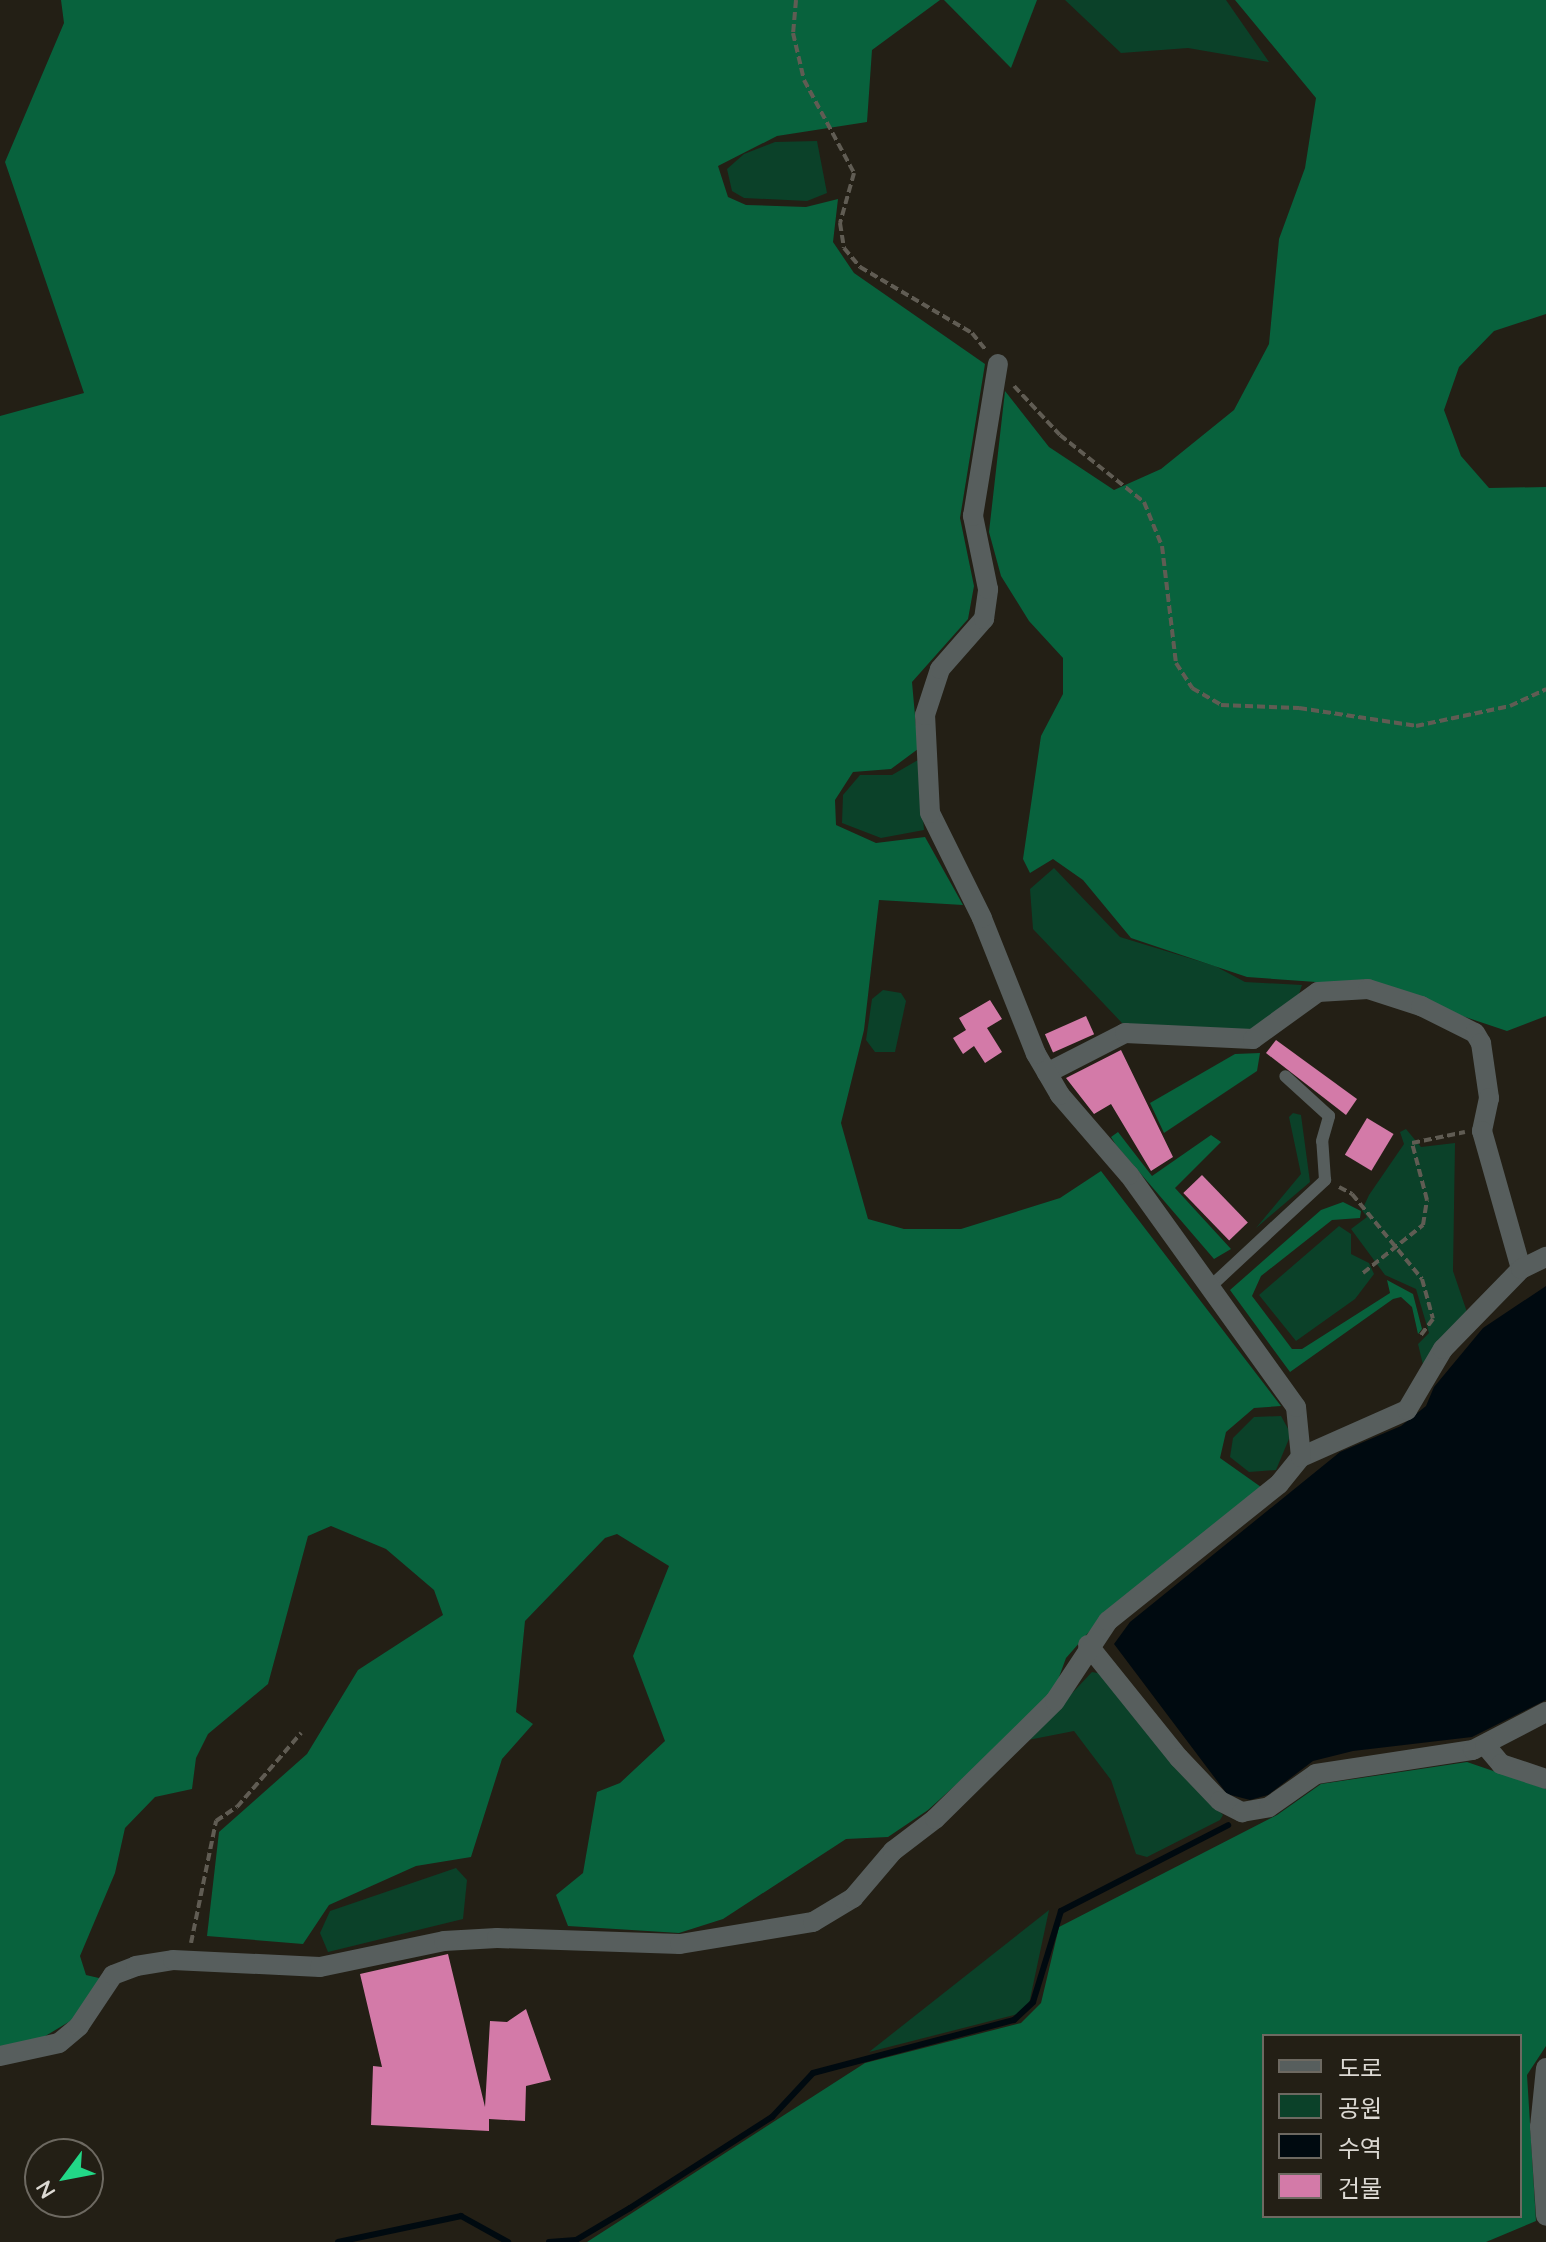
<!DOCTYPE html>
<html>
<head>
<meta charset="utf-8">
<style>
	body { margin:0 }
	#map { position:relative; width:1546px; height:2242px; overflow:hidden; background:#231f15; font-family:Quicksand,"Noto Sans KR",sans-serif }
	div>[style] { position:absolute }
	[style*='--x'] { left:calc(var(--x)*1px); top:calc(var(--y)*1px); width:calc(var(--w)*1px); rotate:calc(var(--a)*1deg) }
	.green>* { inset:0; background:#0b4129 }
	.forest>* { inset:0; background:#08623d }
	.water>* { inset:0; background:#000a10 }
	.stream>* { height:6px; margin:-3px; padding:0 3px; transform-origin:3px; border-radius:3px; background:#000a10 }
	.building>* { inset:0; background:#d37aa8; transform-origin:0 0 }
	.path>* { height:4px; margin-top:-2px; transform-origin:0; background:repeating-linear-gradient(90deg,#605c53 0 8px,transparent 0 12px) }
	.service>* { height:12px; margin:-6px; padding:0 6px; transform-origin:6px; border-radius:6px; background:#575e5d }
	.minor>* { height:20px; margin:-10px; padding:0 10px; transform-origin:10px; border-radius:10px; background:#575e5d }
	span { translate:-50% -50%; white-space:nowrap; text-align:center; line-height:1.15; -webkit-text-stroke:8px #231f15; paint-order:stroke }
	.legend { position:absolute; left:1262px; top:2034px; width:260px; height:184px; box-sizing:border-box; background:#231f15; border:2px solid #6d6961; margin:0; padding:10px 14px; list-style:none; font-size:24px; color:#dcd9d3 }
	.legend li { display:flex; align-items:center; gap:16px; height:40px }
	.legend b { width:40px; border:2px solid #6d6961 }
	.north { position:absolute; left:24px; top:2138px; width:80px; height:80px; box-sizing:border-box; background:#231f15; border:2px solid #6d6961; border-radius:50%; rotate:238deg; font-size:22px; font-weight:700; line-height:32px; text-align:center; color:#dcd9d3 }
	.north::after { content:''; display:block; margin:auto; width:28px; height:36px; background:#22d887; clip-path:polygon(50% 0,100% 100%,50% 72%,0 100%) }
</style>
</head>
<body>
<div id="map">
	<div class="green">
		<i style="clip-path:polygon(1065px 0,1226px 0,1269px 62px,1188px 48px,1121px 53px)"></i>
		<i style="clip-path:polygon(817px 141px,827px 193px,807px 201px,744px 198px,732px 191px,727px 169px,744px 154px,775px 142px)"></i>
		<i style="clip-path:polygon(918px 760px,924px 830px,881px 838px,842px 823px,843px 795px,860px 775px,892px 775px)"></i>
		<i style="clip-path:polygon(1054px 868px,1120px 937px,1215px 966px,1245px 982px,1302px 985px,1299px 994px,1257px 1030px,1216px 1033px,1122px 1023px,1033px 929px,1030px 889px)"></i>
		<i style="clip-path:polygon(883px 990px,901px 993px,906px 1001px,895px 1052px,875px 1052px,866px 1040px,872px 999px)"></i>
		<i style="clip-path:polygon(1293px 1113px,1301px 1115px,1310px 1182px,1256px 1228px,1301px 1174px,1289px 1117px)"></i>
		<i style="clip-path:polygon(1406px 1129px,1421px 1147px,1455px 1143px,1453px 1271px,1469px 1318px,1425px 1373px,1418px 1344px,1429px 1333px,1416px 1289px,1385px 1275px,1351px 1229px,1367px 1217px,1362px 1210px,1369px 1195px,1404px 1144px,1400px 1132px)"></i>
		<i style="clip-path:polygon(1339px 1226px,1351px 1234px,1351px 1254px,1369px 1263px,1374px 1274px,1355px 1299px,1296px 1341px,1259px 1295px)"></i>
		<i style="clip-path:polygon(1281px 1416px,1291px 1434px,1276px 1470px,1249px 1472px,1230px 1457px,1233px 1438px,1254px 1417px)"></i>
		<i style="clip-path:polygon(1092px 1672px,1103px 1674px,1180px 1772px,1223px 1815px,1220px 1820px,1147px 1857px,1136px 1854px,1111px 1780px,1074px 1731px,1028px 1740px)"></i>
		<i style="clip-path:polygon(456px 1868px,467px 1880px,463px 1919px,328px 1952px,320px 1933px,330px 1911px)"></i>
		<i style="clip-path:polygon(1049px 1910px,1029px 2004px,1018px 2014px,869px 2052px)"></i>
	</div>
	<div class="forest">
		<i style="clip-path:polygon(61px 0,940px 0,872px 50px,867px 122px,777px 136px,718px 166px,728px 197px,746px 205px,806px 207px,838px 199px,833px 242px,854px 273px,985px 364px,960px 518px,974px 586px,968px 619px,912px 682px,918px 749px,891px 769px,853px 772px,835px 800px,836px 825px,876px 843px,925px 837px,963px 905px,879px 900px,864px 1030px,841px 1123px,868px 1219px,904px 1229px,961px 1229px,1060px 1198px,1101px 1171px,1281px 1406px,1254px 1408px,1226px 1432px,1220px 1458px,1261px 1487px,1102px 1617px,1066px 1658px,1051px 1699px,928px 1810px,888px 1837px,846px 1839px,723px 1919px,679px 1933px,568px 1926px,556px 1895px,583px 1873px,597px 1792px,620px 1783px,665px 1741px,633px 1656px,669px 1566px,617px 1534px,605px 1538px,525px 1621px,516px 1712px,533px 1724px,502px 1759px,471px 1857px,416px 1866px,329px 1905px,303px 1944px,207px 1936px,219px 1832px,307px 1754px,358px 1670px,443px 1615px,434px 1590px,386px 1549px,331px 1526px,308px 1536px,268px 1684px,208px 1734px,196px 1758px,192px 1789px,155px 1797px,125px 1828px,115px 1873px,80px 1956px,86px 1975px,103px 1979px,72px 2020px,32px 2044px,0 2046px,0 416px,84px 393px,5px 162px,64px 23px)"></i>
		<i style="clip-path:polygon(944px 0,1037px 0,1011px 68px)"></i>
		<i style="clip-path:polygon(1235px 0,1546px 0,1546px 314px,1494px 331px,1459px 367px,1444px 410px,1461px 456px,1489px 488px,1546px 487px,1546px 1016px,1507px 1031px,1373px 986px,1247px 977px,1131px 938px,1083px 880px,1053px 859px,1030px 873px,1023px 859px,1041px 736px,1063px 694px,1063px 658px,1029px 621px,1001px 576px,989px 532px,1005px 391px,1049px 447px,1114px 490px,1161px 469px,1234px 410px,1269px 344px,1279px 239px,1305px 168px,1316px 98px)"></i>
		<i style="clip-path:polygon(1260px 1053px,1257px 1071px,1164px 1133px,1150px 1103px,1235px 1054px)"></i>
		<i style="clip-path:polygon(1118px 1132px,1152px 1176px,1211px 1135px,1221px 1142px,1175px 1188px,1231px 1249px,1214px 1259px,1116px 1145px,1111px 1137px)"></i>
		<i style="clip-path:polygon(1343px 1202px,1361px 1211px,1360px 1218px,1332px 1220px,1261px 1276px,1252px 1296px,1292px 1349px,1302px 1349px,1390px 1293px,1387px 1280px,1413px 1294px,1422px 1329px,1418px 1334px,1412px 1307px,1401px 1297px,1393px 1299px,1290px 1372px,1230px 1290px,1321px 1210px)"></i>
		<i style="clip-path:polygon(evenodd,1467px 1762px,1546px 1789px,1546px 2046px,1527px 2075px,1536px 2221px,1486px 2242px,587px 2242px,865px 2063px,1021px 2023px,1041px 2003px,1059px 1927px,1277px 1815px,1321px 1784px,1467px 1762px,1264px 2036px,1520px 2036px,1520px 2216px,1264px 2216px,1264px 2036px)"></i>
	</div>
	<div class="water">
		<i style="clip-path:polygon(1546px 1286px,1546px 1700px,1472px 1737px,1353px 1751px,1313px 1761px,1268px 1795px,1250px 1800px,1227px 1794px,1114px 1644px,1130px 1622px,1340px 1452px,1401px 1426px,1426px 1406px,1434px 1387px,1483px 1328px)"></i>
	</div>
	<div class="stream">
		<i style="--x:338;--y:2242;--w:126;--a:-11.9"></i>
		<i style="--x:461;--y:2216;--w:54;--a:29"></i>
		<i style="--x:549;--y:2242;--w:27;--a:-4"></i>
		<i style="--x:576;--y:2240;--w:63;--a:-30.7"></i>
		<i style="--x:630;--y:2208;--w:169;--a:-32.7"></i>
		<i style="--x:772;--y:2117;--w:60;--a:-47"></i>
		<i style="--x:813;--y:2073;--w:208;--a:-14.8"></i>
		<i style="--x:1014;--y:2020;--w:26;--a:-43"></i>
		<i style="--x:1033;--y:2002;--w:95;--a:-72.9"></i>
		<i style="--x:1061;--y:1911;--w:188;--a:-27.2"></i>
	</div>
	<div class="building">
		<i style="clip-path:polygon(990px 1000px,1002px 1019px,987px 1028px,1002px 1052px,985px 1063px,974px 1046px,963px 1054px,953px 1038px,966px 1030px,959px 1018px)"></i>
		<i style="left:1086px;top:1016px;width:20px;height:45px;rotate:66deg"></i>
		<i style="clip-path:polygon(1276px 1040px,1357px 1099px,1346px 1115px,1266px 1053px)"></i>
		<i style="clip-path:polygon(1121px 1050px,1173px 1157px,1151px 1171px,1111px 1104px,1094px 1114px,1066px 1078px)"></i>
		<i style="left:1367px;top:1118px;width:31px;height:43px;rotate:31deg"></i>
		<i style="left:1202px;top:1175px;width:66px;height:26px;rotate:46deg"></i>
		<i style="clip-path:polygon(448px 1954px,485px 2107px,490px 2021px,507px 2022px,526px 2009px,551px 2080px,526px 2086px,525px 2121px,489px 2119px,489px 2131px,371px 2125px,373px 2066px,382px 2067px,360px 1974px)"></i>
	</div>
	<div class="path">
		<i style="--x:796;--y:0;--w:33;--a:95"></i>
		<i style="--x:793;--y:33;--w:48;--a:76.8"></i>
		<i style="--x:804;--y:80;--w:106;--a:61.7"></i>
		<i style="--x:854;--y:173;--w:52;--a:105.6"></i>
		<i style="--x:840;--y:223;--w:25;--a:81"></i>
		<i style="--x:844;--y:248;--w:25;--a:50"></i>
		<i style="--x:860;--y:267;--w:130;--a:30.5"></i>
		<i style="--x:972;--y:333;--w:22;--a:51"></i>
		<i style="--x:1014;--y:386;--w:67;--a:46.8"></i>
		<i style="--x:1060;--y:435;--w:107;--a:38.6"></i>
		<i style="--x:1144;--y:502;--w:48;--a:67.8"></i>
		<i style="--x:1162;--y:546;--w:118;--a:83.2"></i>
		<i style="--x:1176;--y:663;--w:30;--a:57"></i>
		<i style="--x:1192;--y:688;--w:34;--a:30"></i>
		<i style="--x:1221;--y:705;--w:78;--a:2.2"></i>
		<i style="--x:1299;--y:708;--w:118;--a:8.7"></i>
		<i style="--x:1416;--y:726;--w:96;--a:-12"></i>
		<i style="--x:1510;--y:706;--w:40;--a:-25"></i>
		<i style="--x:1339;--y:1187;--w:15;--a:28"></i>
		<i style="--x:1352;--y:1194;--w:110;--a:50.5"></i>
		<i style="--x:1422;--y:1279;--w:41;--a:74.6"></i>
		<i style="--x:1433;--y:1319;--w:20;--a:127"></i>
		<i style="--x:1363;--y:1273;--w:77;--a:-38.7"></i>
		<i style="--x:1423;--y:1225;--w:25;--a:-81"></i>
		<i style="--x:1427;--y:1200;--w:59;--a:-104.7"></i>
		<i style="--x:1412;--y:1143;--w:54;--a:-11.7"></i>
		<i style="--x:191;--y:1943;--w:125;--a:-78.4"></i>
		<i style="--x:216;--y:1821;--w:25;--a:-34"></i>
		<i style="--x:237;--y:1807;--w:98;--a:-49.1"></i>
	</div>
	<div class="service">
		<i style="--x:1211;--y:1286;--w:156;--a:-42.9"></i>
		<i style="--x:1325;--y:1180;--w:39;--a:-94"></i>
		<i style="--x:1322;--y:1141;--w:26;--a:-74"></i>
		<i style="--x:1329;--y:1116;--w:59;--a:-137.7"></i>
	</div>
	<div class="minor">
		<i style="--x:1047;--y:1073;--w:88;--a:-27.1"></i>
		<i style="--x:1125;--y:1033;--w:128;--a:2.7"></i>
		<i style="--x:1253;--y:1039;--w:80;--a:-35.9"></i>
		<i style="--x:1318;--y:992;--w:50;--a:-3.4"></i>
		<i style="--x:1368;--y:989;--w:56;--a:17.8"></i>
		<i style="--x:1421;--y:1006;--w:60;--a:26.6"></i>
		<i style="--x:1475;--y:1033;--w:12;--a:59"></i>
		<i style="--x:1481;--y:1043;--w:56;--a:81.7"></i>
		<i style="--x:1489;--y:1098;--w:34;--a:102"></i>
		<i style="--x:1482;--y:1131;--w:143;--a:74.2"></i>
		<i style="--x:1301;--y:1457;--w:116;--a:-23.9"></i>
		<i style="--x:1407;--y:1410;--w:71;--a:-59.5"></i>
		<i style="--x:1443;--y:1349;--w:112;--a:-45.7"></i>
		<i style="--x:1521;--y:1269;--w:28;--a:-26"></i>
		<i style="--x:1088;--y:1645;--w:145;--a:51.2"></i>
		<i style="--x:1179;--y:1758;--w:59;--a:46.4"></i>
		<i style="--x:1220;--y:1801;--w:25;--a:27"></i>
		<i style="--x:1242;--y:1812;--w:27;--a:-10"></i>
		<i style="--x:1269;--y:1807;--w:57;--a:-35.1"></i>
		<i style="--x:1316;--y:1774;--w:159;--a:-8.7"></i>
		<i style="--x:1473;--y:1750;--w:82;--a:-27.5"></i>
		<i style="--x:1485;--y:1745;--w:25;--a:50"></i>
		<i style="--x:1501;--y:1764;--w:47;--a:18.4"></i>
		<i style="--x:0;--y:2056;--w:60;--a:-12.4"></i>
		<i style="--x:59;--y:2043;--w:26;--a:-40"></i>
		<i style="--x:79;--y:2026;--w:61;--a:-56.3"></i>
		<i style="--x:113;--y:1975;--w:25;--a:-21"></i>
		<i style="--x:136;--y:1966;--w:37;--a:-9"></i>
		<i style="--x:173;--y:1960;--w:147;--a:2.7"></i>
		<i style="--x:320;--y:1967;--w:127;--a:-11.8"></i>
		<i style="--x:444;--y:1941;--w:53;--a:-3.2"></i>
		<i style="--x:497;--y:1938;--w:183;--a:1.9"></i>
		<i style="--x:680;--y:1944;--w:135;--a:-9.4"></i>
		<i style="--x:813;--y:1922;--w:47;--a:-31"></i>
		<i style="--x:853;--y:1898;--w:62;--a:-49.6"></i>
		<i style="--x:893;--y:1851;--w:53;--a:-37.3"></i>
		<i style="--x:935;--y:1819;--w:168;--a:-44.5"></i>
		<i style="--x:1055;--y:1701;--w:96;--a:-56.5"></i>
		<i style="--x:1108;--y:1621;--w:219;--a:-38.7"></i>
		<i style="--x:1279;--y:1484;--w:35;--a:-51"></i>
		<i style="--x:1301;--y:1457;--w:50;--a:-95.7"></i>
		<i style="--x:1296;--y:1407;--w:286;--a:-125.7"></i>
		<i style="--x:1129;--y:1175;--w:106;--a:-130.8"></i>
		<i style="--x:1060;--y:1095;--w:48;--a:-120.3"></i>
		<i style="--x:1036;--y:1054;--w:146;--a:-111.7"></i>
		<i style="--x:982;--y:918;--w:117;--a:-116.3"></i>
		<i style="--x:930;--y:813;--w:98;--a:-92.9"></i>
		<i style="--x:925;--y:715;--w:48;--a:-71.9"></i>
		<i style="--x:940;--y:669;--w:67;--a:-48.7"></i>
		<i style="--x:984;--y:619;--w:30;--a:-82"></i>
		<i style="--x:988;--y:589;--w:75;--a:-101.6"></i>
		<i style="--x:973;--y:516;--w:154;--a:-80.7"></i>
		<i style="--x:1546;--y:2068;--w:59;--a:95.8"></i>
		<i style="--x:1540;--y:2127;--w:89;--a:86.1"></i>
	</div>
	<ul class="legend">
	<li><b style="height:10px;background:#575e5d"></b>도로</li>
	<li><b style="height:22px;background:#0b4129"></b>공원</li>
	<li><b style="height:22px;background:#000a10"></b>수역</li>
	<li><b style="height:22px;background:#d37aa8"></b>건물</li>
	</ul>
	<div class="north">N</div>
</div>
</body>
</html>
